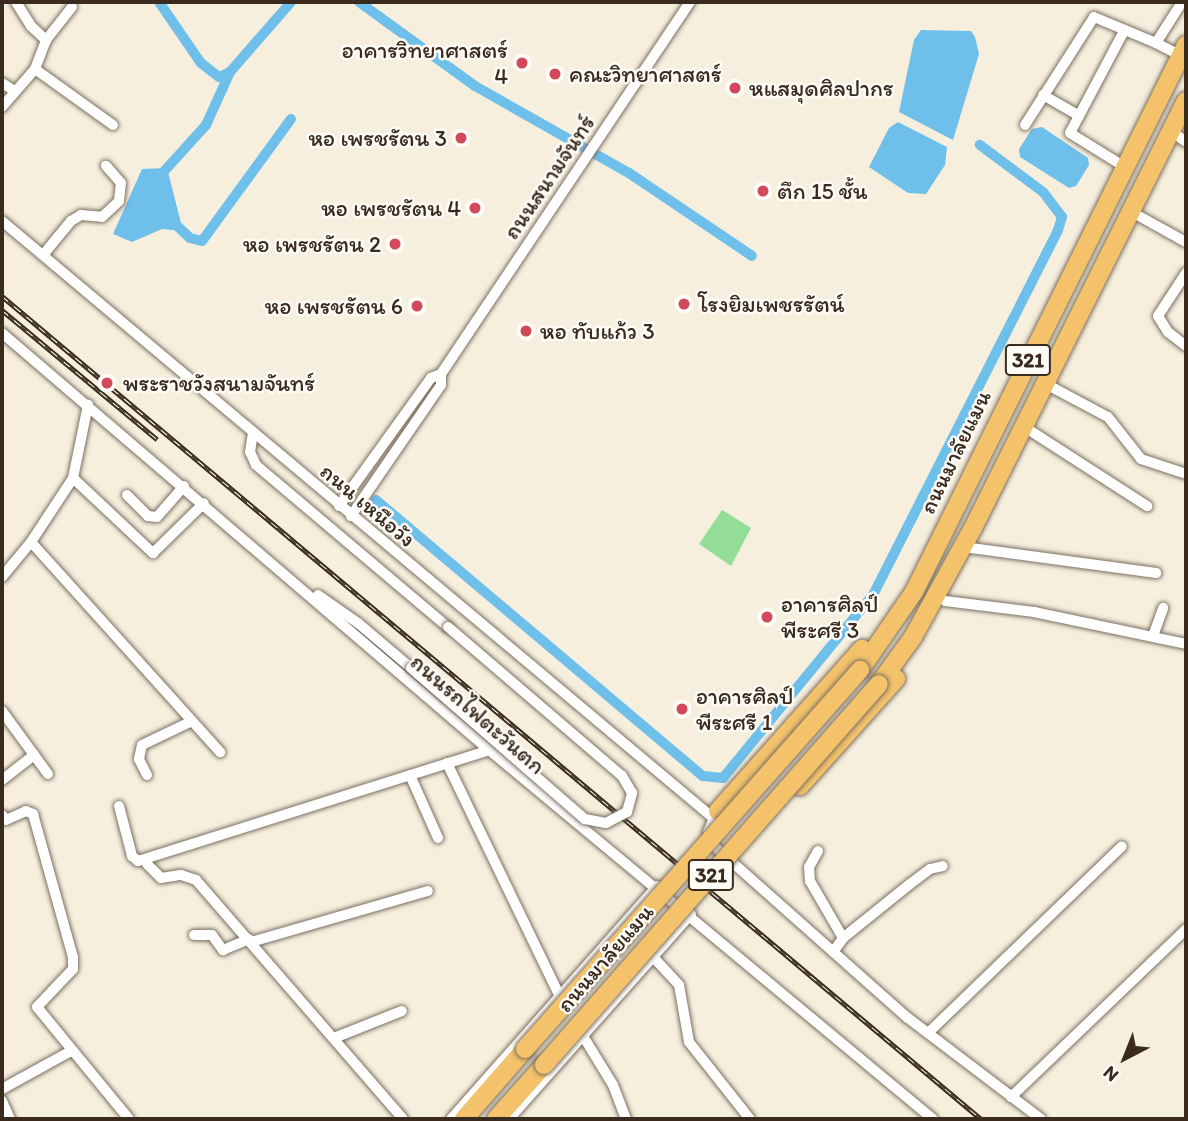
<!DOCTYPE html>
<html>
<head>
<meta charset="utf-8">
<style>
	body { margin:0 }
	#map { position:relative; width:1188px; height:1121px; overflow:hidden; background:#f6efdd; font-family:Itim,"Playpen Sans Thai",sans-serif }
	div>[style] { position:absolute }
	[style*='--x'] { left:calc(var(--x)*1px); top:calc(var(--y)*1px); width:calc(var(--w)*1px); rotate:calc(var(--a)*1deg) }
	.green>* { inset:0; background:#94dd99 }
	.water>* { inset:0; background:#6ebfea }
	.canal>* { height:10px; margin:-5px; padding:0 5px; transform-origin:5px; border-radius:5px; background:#6ebfea }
	.roads { filter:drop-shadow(0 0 2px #7c6f61) drop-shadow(0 0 2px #7c6f61) }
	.street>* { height:10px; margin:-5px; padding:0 5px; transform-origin:5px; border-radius:5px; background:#fff }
	.highway>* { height:18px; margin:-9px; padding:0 9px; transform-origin:9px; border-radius:9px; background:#f3c26a }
	.rail>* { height:5px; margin-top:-2.5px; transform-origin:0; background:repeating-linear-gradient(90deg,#fdfcf7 0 8px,#3b2a1e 0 16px); box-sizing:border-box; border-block:2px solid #3b2a1e }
	.bridges { filter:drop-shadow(0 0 2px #7c6f61) drop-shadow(0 0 2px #7c6f61) }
	.street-bridge>* { height:10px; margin:-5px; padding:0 5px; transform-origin:5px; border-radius:5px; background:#fff }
	.highway-bridge>* { height:18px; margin:-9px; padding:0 9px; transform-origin:9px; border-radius:9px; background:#f3c26a }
	.dots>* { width:19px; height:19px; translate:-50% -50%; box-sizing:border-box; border:4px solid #fdfcf7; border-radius:50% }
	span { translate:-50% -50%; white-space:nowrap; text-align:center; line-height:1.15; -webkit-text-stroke:5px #fdfcf7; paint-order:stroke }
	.shield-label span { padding:2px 5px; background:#fdfcf7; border:2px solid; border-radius:5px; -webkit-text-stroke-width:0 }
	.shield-label { font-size:21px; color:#3b2a1e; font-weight:700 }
	.poi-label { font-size:23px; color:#3b2a1e }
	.right { translate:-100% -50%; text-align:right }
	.left { translate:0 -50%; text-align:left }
	.street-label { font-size:23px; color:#3b2a1e }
	.frame { position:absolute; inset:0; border:4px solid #3b2a1e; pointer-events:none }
	.north { position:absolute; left:1090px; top:1023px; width:70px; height:70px; -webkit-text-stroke:5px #fdfcf7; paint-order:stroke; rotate:222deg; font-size:19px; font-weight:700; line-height:28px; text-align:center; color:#3b2a1e }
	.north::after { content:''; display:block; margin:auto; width:24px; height:32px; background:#3b2a1e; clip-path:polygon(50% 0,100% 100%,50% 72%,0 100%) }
</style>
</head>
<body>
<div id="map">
	<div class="green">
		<i style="clip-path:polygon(722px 510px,751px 528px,731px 566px,699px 544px)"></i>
	</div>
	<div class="water">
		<i style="clip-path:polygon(921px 30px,971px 31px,975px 37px,979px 54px,953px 140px,899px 112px,914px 40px)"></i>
		<i style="clip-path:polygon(898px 122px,947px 147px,945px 165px,926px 194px,908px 193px,869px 167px,889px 128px)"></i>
		<i style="clip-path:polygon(1042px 127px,1088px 158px,1089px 165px,1076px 186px,1069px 188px,1020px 157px,1019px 149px,1032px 129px)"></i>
		<i style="clip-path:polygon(167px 168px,183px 231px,162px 229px,132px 242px,113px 234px,142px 169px)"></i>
	</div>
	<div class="canal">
		<i style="--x:159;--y:2;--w:74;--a:55.5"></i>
		<i style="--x:201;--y:63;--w:23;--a:38"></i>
		<i style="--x:219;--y:77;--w:12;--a:-24"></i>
		<i style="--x:230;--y:72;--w:93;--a:-48.9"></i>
		<i style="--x:359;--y:2;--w:143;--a:35.9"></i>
		<i style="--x:475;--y:86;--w:177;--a:29.5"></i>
		<i style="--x:629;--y:173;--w:148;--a:34"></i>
		<i style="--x:158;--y:178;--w:72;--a:-47.8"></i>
		<i style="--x:206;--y:125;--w:58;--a:-65.6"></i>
		<i style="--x:174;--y:223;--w:22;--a:43"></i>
		<i style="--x:190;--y:238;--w:12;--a:14"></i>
		<i style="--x:202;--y:241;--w:151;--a:-53.9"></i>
		<i style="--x:376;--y:500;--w:428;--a:40.2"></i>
		<i style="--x:703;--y:776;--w:20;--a:6"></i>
		<i style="--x:723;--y:778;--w:237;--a:-50.7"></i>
		<i style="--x:873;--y:595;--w:409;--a:-63.1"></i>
		<i style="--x:1058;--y:230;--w:14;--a:-73"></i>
		<i style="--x:1062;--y:217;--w:31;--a:-127"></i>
		<i style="--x:1043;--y:192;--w:79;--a:-143.3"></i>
	</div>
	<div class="roads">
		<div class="street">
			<i style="--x:16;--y:2;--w:28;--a:58"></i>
			<i style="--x:31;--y:26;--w:21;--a:43"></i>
			<i style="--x:1124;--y:31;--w:115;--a:117.9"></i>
			<i style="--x:1070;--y:133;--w:65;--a:31.7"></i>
			<i style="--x:1156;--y:43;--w:28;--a:27"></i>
			<i style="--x:35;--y:69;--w:96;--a:35.7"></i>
			<i style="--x:2;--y:83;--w:13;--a:32"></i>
			<i style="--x:1043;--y:95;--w:40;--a:29.7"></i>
			<i style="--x:2;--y:107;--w:50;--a:-49"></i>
			<i style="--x:35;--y:69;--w:31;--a:-69"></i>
			<i style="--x:46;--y:40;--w:42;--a:-51.8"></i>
			<i style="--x:1025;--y:125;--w:128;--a:-57.4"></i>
			<i style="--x:1094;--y:17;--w:67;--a:22.8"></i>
			<i style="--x:1156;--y:43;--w:49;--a:-57.6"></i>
			<i style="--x:1171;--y:131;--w:19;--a:36"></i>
			<i style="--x:1130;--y:211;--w:64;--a:29"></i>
			<i style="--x:2;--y:221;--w:927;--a:40.01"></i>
			<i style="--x:43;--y:255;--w:44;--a:-50.5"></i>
			<i style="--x:71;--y:221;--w:12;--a:-31"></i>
			<i style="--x:81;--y:215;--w:21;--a:5"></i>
			<i style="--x:102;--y:217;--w:23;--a:-43"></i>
			<i style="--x:119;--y:201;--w:18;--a:-84"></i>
			<i style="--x:121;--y:183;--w:23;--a:-131"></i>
			<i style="--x:1186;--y:273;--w:51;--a:123.1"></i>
			<i style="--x:1158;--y:316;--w:19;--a:58"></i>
			<i style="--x:1168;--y:332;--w:23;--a:38"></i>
			<i style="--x:2;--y:333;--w:641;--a:40.57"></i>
			<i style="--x:489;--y:750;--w:577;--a:39.73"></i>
			<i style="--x:441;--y:374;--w:448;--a:-56.2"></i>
			<i style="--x:1044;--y:383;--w:72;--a:28"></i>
			<i style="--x:1108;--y:417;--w:53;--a:51.8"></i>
			<i style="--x:1141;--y:459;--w:47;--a:18.4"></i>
			<i style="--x:1023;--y:426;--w:148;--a:32.8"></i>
			<i style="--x:253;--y:433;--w:19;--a:99"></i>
			<i style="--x:250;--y:452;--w:14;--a:65"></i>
			<i style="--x:256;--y:465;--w:251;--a:40.2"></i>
			<i style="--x:73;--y:478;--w:110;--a:43.2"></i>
			<i style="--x:153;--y:553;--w:71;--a:-44.4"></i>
			<i style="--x:127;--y:495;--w:30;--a:45"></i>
			<i style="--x:148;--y:516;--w:9;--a:6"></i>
			<i style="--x:157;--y:517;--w:41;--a:-48.9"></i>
			<i style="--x:339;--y:506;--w:158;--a:-54.3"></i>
			<i style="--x:431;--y:378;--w:11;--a:-22"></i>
			<i style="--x:441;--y:374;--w:11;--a:90"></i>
			<i style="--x:441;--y:385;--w:159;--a:124.5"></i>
			<i style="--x:31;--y:542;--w:283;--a:48"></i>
			<i style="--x:971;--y:548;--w:187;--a:7.7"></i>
			<i style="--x:2;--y:577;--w:45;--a:-50.4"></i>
			<i style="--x:31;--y:542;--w:77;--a:-56.7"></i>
			<i style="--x:73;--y:478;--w:75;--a:-78.4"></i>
			<i style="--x:318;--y:595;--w:49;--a:35"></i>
			<i style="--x:358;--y:623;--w:70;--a:40.3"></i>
			<i style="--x:945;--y:601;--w:90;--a:7"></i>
			<i style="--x:1034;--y:612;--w:155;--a:11.9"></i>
			<i style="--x:1153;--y:636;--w:30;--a:-70"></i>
			<i style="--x:2;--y:711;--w:78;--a:53.9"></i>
			<i style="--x:447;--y:763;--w:258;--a:64.2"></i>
			<i style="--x:147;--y:775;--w:18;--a:-117"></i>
			<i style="--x:139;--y:759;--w:14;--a:-78"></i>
			<i style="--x:142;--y:745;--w:55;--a:-25.6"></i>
			<i style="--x:410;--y:775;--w:69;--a:66"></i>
			<i style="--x:2;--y:780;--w:41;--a:-38"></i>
			<i style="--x:119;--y:806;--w:52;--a:75.4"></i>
			<i style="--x:132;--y:856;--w:8;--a:40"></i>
			<i style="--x:138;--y:861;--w:368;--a:-17.5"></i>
			<i style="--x:716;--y:814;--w:20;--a:114"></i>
			<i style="--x:708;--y:832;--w:15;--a:67"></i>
			<i style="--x:714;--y:846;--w:259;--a:41.6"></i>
			<i style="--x:908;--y:1018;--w:167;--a:37.2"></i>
			<i style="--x:2;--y:815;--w:6;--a:51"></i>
			<i style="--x:6;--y:820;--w:22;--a:-24"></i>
			<i style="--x:26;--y:811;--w:8;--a:23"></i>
			<i style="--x:33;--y:814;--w:148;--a:74.4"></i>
			<i style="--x:73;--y:957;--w:12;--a:90"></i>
			<i style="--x:73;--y:969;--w:52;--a:133.5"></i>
			<i style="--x:37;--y:1007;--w:145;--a:50.6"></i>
			<i style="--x:818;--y:851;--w:18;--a:119"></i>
			<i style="--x:809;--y:867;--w:14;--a:86"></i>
			<i style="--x:810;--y:881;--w:66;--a:59.9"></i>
			<i style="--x:147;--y:864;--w:20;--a:45"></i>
			<i style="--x:161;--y:878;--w:20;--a:-9"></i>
			<i style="--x:181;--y:875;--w:16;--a:18"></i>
			<i style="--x:196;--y:880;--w:316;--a:49.1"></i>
			<i style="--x:194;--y:935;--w:18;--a:0"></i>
			<i style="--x:212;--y:935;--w:19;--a:54"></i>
			<i style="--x:223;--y:950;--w:28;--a:-23"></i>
			<i style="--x:251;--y:942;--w:184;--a:-16.1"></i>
			<i style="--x:833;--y:952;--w:17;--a:-54"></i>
			<i style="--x:843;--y:938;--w:86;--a:-38.9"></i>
			<i style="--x:910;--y:884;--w:25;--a:-37"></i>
			<i style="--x:930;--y:869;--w:13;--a:-13"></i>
			<i style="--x:654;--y:958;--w:37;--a:47"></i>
			<i style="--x:679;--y:985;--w:58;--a:80"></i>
			<i style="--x:689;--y:1042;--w:98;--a:51.6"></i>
			<i style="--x:928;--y:1033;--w:269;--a:-43.9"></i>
			<i style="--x:583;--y:1036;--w:57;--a:58.5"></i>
			<i style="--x:613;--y:1085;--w:36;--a:69"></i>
			<i style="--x:334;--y:1038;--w:73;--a:-21.7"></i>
			<i style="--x:2;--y:1089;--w:79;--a:-28.8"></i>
			<i style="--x:1011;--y:1097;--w:243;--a:-43.8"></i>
			<i style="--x:2;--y:1101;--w:20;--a:66"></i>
			<i style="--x:451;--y:1119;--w:311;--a:-48.5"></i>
			<i style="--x:509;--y:1119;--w:274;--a:-48.4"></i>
		</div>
		<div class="highway">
			<i style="--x:860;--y:670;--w:95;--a:-55.3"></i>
			<i style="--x:914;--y:592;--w:611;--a:-63.56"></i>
			<i style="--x:879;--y:684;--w:58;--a:-54.1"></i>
			<i style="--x:913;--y:637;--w:124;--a:-61.2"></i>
			<i style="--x:973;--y:528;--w:477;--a:-63.5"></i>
			<i style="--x:800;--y:786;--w:144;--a:-48.1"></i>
			<i style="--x:718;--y:811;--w:217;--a:-48.4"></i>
			<i style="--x:464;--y:1119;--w:93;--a:-48.9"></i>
			<i style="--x:496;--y:1119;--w:72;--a:-48.4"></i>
		</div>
	</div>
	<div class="rail">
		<i style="--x:2;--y:296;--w:1279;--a:40.05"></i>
		<i style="--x:2;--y:310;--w:202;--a:39.8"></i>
	</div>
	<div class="bridges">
		<div class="street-bridge">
			<i style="--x:411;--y:668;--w:230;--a:41"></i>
			<i style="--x:585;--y:819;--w:21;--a:11"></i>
			<i style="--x:606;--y:823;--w:24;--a:-28"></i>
			<i style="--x:627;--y:812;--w:20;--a:-75"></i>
			<i style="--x:632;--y:793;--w:20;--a:-120"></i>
			<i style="--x:622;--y:776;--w:229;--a:-139.4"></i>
		</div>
		<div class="highway-bridge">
			<i style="--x:525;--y:1049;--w:506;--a:-48.53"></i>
			<i style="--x:544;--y:1065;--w:507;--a:-48.68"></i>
		</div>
	</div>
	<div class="dots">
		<i style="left:522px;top:63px;background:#d1495b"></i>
		<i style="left:555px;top:74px;background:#d1495b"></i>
		<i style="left:735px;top:88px;background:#d1495b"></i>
		<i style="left:461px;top:138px;background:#d1495b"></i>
		<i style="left:763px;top:191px;background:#d1495b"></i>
		<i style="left:475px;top:208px;background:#d1495b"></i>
		<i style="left:395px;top:244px;background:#d1495b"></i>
		<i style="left:684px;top:304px;background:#d1495b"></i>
		<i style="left:417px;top:306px;background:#d1495b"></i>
		<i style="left:526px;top:331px;background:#d1495b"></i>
		<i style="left:107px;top:383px;background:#d1495b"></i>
		<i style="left:767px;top:617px;background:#d1495b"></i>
		<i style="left:682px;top:709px;background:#d1495b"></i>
	</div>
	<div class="shield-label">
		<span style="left:1028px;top:360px">321</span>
		<span style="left:711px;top:875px">321</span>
	</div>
	<div class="poi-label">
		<span class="right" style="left:508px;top:63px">อาคารวิทยาศาสตร์<br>4</span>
		<span class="left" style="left:569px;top:74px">คณะวิทยาศาสตร์</span>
		<span class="left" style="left:749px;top:88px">หแสมุดศิลปากร</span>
		<span class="right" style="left:447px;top:138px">หอ เพรชรัตน 3</span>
		<span class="left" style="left:777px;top:191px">ตึก 15 ชั้น</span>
		<span class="right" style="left:461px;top:208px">หอ เพรชรัตน 4</span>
		<span class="right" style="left:381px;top:244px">หอ เพรชรัตน 2</span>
		<span class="left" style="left:698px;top:304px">โรงยิมเพชรรัตน์</span>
		<span class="right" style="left:403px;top:306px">หอ เพรชรัตน 6</span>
		<span class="left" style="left:540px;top:331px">หอ ทับแก้ว 3</span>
		<span class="left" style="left:123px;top:383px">พระราชวังสนามจันทร์</span>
		<span class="left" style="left:781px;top:617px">อาคารศิลป์<br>พีระศรี 3</span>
		<span class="left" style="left:696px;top:709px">อาคารศิลป์<br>พีระศรี 1</span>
	</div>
	<div class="street-label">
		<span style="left:549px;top:177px;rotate:-56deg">ถนนสนามจันทร์</span>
		<span style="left:955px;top:452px;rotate:-64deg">ถนนมาลัยแมน</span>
		<span style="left:368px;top:505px;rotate:40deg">ถนน เหนือวัง</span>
		<span style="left:478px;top:714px;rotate:41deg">ถนนรถไฟตะวันตก</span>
		<span style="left:605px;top:958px;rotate:-49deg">ถนนมาลัยแมน</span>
	</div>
	<div class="frame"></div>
	<div class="north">N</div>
</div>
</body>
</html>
